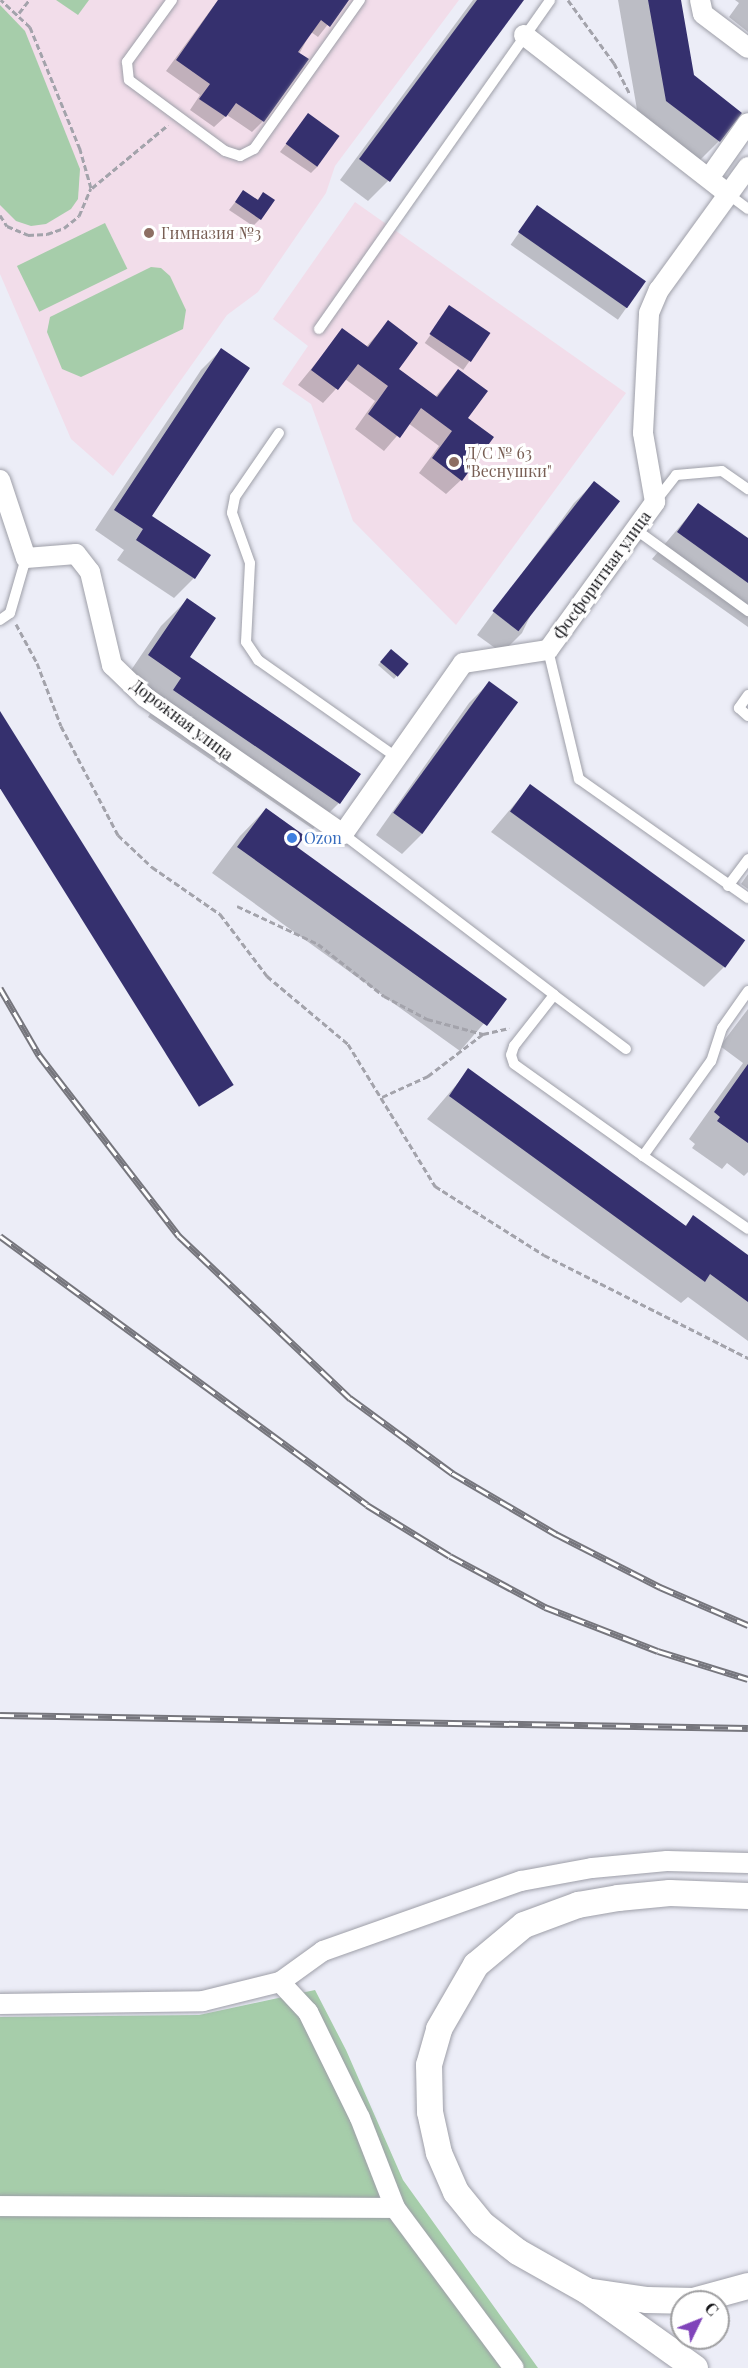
<!DOCTYPE html>
<html>
<head>
<meta charset="utf-8">
<style>
	body { margin:0 }
	#map { position:relative; width:748px; height:2368px; overflow:hidden; background:#ecedf7; font-family:"Playfair Display",serif }
	div>[style] { position:absolute }
	[style*='--x'] { left:calc(var(--x)*1px); top:calc(var(--y)*1px); width:calc(var(--w)*1px); rotate:calc(var(--a)*1deg) }
	.education>* { inset:0; background:#f2ddea }
	.green>* { inset:0; background:#a6cdaa; transform-origin:0 0 }
	.shadow>* { inset:0; background:#0003; transform-origin:0 0 }
	.building>* { inset:0; background:#35306e; transform-origin:0 0 }
	.path>* { height:3px; margin-top:-1.5px; transform-origin:0; background:repeating-linear-gradient(90deg,#a3a3ab 0 6px,transparent 0 9px) }
	.roads { filter:drop-shadow(0 0 2px #9e9fa8) drop-shadow(0 0 2px #9e9fa8) }
	.service>* { height:10px; margin:-5px; padding:0 5px; transform-origin:5px; border-radius:5px; background:#fff }
	.minor>* { height:20px; margin:-10px; padding:0 10px; transform-origin:10px; border-radius:10px; background:#fff }
	.tertiary>* { height:26px; margin:-13px; padding:0 13px; transform-origin:13px; border-radius:13px; background:#fff }
	.rail>* { height:7px; margin-top:-3.5px; transform-origin:0; background:repeating-linear-gradient(90deg,#fff 0 14px,#76767d 0 28px); box-sizing:border-box; border-block:2px solid #76767d }
	.dots>* { width:16px; height:16px; translate:-50% -50%; box-sizing:border-box; border:3px solid #fff; border-radius:50% }
	span { translate:-50% -50%; white-space:nowrap; text-align:center; line-height:1.15; -webkit-text-stroke:6px #fff; paint-order:stroke }
	.education-label { font-size:16px; color:#785e54 }
	.left { translate:0 -50%; text-align:left }
	.street-label { font-size:16px; color:#101014 }
	.shop-label { font-size:16px; color:#366cbe }
	.north { position:absolute; left:670px; top:2290px; width:60px; height:60px; box-sizing:border-box; background:#fff; border:2px solid #9f9fa1; border-radius:50%; rotate:47deg; font-size:16px; font-weight:700; line-height:24px; text-align:center; color:#101014 }
	.north::after { content:''; display:block; margin:auto; width:21px; height:27px; background:#8044ba; clip-path:polygon(50% 0,100% 100%,50% 72%,0 100%) }
</style>
</head>
<body>
<div id="map">
	<div class="education">
		<i style="clip-path:polygon(0 0,459px 0,335px 166px,326px 193px,258px 292px,227px 315px,113px 476px,71px 439px,0 274px)"></i>
		<i style="clip-path:polygon(355px 202px,626px 393px,456px 625px,353px 521px,311px 404px,282px 384px,308px 346px,273px 319px)"></i>
	</div>
	<div class="green">
		<i style="clip-path:polygon(56px 0,89px 0,78px 15px)"></i>
		<i style="clip-path:polygon(0 5px,25px 31px,80px 169px,78px 199px,71px 209px,46px 224px,31px 226px,16px 221px,0 205px)"></i>
		<i style="left:105px;top:223px;width:51px;height:98px;rotate:64deg"></i>
		<i style="clip-path:polygon(151px 267px,161px 268px,170px 276px,186px 310px,183px 329px,81px 377px,62px 369px,47px 332px,50px 317px)"></i>
		<i style="clip-path:polygon(315px 1990px,346px 2050px,403px 2180px,538px 2368px,0 2368px,0 2017px,199px 2015px)"></i>
	</div>
	<div class="shadow">
		<i style="clip-path:polygon(218px 0,347px 0,318px 37px,311px 32px,263px 121px,252px 132px,227px 115px,214px 127px,190px 110px,200px 95px,166px 71px)"></i>
		<i style="clip-path:polygon(473px 0,522px 0,388px 181px,368px 201px,340px 180px)"></i>
		<i style="clip-path:polygon(618px 0,679px 0,692px 76px,719px 141px,693px 167px,640px 127px)"></i>
		<i style="clip-path:polygon(735px 0,748px 0,748px 32px,729px 17px,739px 3px)"></i>
		<i style="clip-path:polygon(308px 115px,318px 166px,311px 173px,280px 152px)"></i>
		<i style="clip-path:polygon(243px 192px,256px 201px,263px 194px,260px 219px,253px 226px,229px 210px)"></i>
		<i style="left:537px;top:207px;width:131px;height:46px;rotate:35deg"></i>
		<i style="left:450px;top:307px;width:47px;height:44px;rotate:35deg"></i>
		<i style="clip-path:polygon(388px 322px,397px 369px,435px 397px,458px 371px,466px 419px,461px 480px,446px 494px,419px 473px,439px 446px,408px 423px,384px 451px,355px 429px,375px 401px,345px 379px,323px 403px,298px 385px,343px 330px,366px 347px)"></i>
		<i style="clip-path:polygon(221px 350px,150px 517px,194px 578px,174px 598px,117px 560px,124px 550px,95px 530px,201px 370px)"></i>
		<i style="clip-path:polygon(594px 483px,522px 633px,502px 653px,477px 635px,574px 503px)"></i>
		<i style="clip-path:polygon(698px 505px,748px 540px,748px 627px,652px 559px)"></i>
		<i style="clip-path:polygon(187px 600px,188px 658px,339px 803px,313px 829px,148px 717px,156px 705px,123px 682px,161px 626px)"></i>
		<i style="clip-path:polygon(388px 654px,407px 664px,394px 679px,378px 665px)"></i>
		<i style="clip-path:polygon(489px 683px,422px 834px,402px 854px,376px 835px,469px 703px)"></i>
		<i style="clip-path:polygon(0 714px,229px 1088px,213px 1098px,0 759px)"></i>
		<i style="clip-path:polygon(530px 786px,724px 967px,704px 987px,491px 832px)"></i>
		<i style="clip-path:polygon(266px 809px,295px 848px,505px 999px,460px 1051px,212px 873px,240px 836px)"></i>
		<i style="clip-path:polygon(748px 874px,748px 889px,741px 884px)"></i>
		<i style="clip-path:polygon(748px 1009px,748px 1172px,744px 1176px,727px 1163px,722px 1169px,692px 1148px,695px 1144px,689px 1139px,743px 1063px,720px 1046px)"></i>
		<i style="clip-path:polygon(469px 1070px,685px 1226px,693px 1217px,748px 1256px,748px 1341px,688px 1297px,681px 1303px,427px 1119px)"></i>
	</div>
	<div class="building">
		<i style="clip-path:polygon(218px 0,349px 0,330px 27px,321px 20px,298px 52px,309px 59px,264px 122px,236px 103px,226px 117px,199px 99px,210px 84px,176px 60px)"></i>
		<i style="clip-path:polygon(477px 0,524px 0,390px 182px,359px 159px)"></i>
		<i style="clip-path:polygon(648px 0,681px 0,694px 75px,742px 113px,720px 142px,666px 101px)"></i>
		<i style="left:308px;top:113px;width:39px;height:38px;rotate:36deg"></i>
		<i style="clip-path:polygon(243px 190px,258px 200px,263px 192px,275px 200px,261px 220px,235px 202px)"></i>
		<i style="left:537px;top:205px;width:133px;height:33px;rotate:35deg"></i>
		<i style="left:449px;top:305px;width:50px;height:35px;rotate:34deg"></i>
		<i style="clip-path:polygon(388px 320px,418px 343px,399px 369px,437px 397px,458px 369px,488px 391px,468px 418px,494px 437px,462px 481px,432px 458px,452px 431px,421px 408px,400px 438px,368px 414px,388px 386px,358px 364px,338px 390px,311px 370px,342px 328px,368px 347px)"></i>
		<i style="clip-path:polygon(221px 348px,250px 368px,152px 516px,211px 555px,195px 579px,136px 540px,143px 529px,114px 510px)"></i>
		<i style="left:594px;top:481px;width:33px;height:165px;rotate:38deg"></i>
		<i style="clip-path:polygon(698px 503px,748px 538px,748px 583px,677px 532px)"></i>
		<i style="clip-path:polygon(187px 598px,216px 618px,190px 657px,361px 774px,340px 804px,173px 690px,181px 678px,148px 655px)"></i>
		<i style="left:391px;top:649px;width:23px;height:17px;rotate:40deg"></i>
		<i style="left:489px;top:681px;width:36px;height:163px;rotate:36deg"></i>
		<i style="left:0;top:711px;width:441px;height:41px;rotate:58deg"></i>
		<i style="left:530px;top:784px;width:266px;height:34px;rotate:36deg"></i>
		<i style="clip-path:polygon(266px 808px,305px 836px,297px 847px,507px 999px,487px 1026px,237px 847px)"></i>
		<i style="clip-path:polygon(748px 1064px,748px 1143px,717px 1121px,720px 1117px,714px 1112px)"></i>
		<i style="clip-path:polygon(468px 1068px,686px 1226px,693px 1215px,748px 1255px,748px 1302px,710px 1274px,705px 1282px,449px 1096px)"></i>
	</div>
	<div class="path">
		<i style="--x:568;--y:0;--w:78;--a:53.9"></i>
		<i style="--x:614;--y:63;--w:35;--a:63"></i>
		<i style="--x:19;--y:13;--w:16;--a:-52"></i>
		<i style="--x:92;--y:188;--w:99;--a:-39.7"></i>
		<i style="--x:0;--y:215;--w:13;--a:58"></i>
		<i style="--x:7;--y:226;--w:23;--a:23"></i>
		<i style="--x:28;--y:235;--w:19;--a:-3"></i>
		<i style="--x:47;--y:234;--w:18;--a:-19"></i>
		<i style="--x:64;--y:228;--w:19;--a:-39"></i>
		<i style="--x:79;--y:216;--w:30;--a:-67"></i>
		<i style="--x:91;--y:188;--w:41;--a:-105.8"></i>
		<i style="--x:80;--y:149;--w:132;--a:-112.3"></i>
		<i style="--x:30;--y:27;--w:40;--a:-137"></i>
		<i style="--x:16;--y:624;--w:44;--a:61.7"></i>
		<i style="--x:37;--y:663;--w:67;--a:69.1"></i>
		<i style="--x:61;--y:726;--w:123;--a:62.4"></i>
		<i style="--x:118;--y:835;--w:47;--a:43.3"></i>
		<i style="--x:152;--y:867;--w:83;--a:34.7"></i>
		<i style="--x:220;--y:914;--w:78;--a:52.8"></i>
		<i style="--x:267;--y:976;--w:106;--a:40"></i>
		<i style="--x:348;--y:1044;--w:167;--a:58.5"></i>
		<i style="--x:435;--y:1186;--w:129;--a:32.3"></i>
		<i style="--x:544;--y:1255;--w:229;--a:26.8"></i>
		<i style="--x:237;--y:906;--w:89;--a:25.1"></i>
		<i style="--x:318;--y:944;--w:84;--a:38.2"></i>
		<i style="--x:384;--y:996;--w:49;--a:28.1"></i>
		<i style="--x:427;--y:1019;--w:58;--a:15"></i>
		<i style="--x:483;--y:1034;--w:27;--a:-13"></i>
		<i style="--x:382;--y:1097;--w:51;--a:-24.5"></i>
		<i style="--x:428;--y:1076;--w:69;--a:-37.4"></i>
	</div>
	<div class="roads">
		<div class="service">
			<i style="--x:172;--y:0;--w:77;--a:126"></i>
			<i style="--x:127;--y:62;--w:18;--a:84"></i>
			<i style="--x:129;--y:80;--w:119;--a:36.5"></i>
			<i style="--x:225;--y:151;--w:16;--a:18"></i>
			<i style="--x:240;--y:156;--w:16;--a:-27"></i>
			<i style="--x:254;--y:149;--w:183;--a:-54.6"></i>
			<i style="--x:728;--y:194;--w:25;--a:37"></i>
			<i style="--x:319;--y:329;--w:402;--a:-54.9"></i>
			<i style="--x:279;--y:433;--w:78;--a:124.5"></i>
			<i style="--x:235;--y:497;--w:16;--a:101"></i>
			<i style="--x:232;--y:513;--w:53;--a:70.2"></i>
			<i style="--x:250;--y:563;--w:79;--a:92.9"></i>
			<i style="--x:246;--y:642;--w:22;--a:56"></i>
			<i style="--x:258;--y:660;--w:172;--a:35.1"></i>
			<i style="--x:655;--y:502;--w:34;--a:-52"></i>
			<i style="--x:676;--y:475;--w:46;--a:-5"></i>
			<i style="--x:722;--y:471;--w:32;--a:35"></i>
			<i style="--x:635;--y:529;--w:140;--a:36"></i>
			<i style="--x:0;--y:620;--w:12;--a:-35"></i>
			<i style="--x:10;--y:613;--w:57;--a:-73.8"></i>
			<i style="--x:548;--y:650;--w:133;--a:76.5"></i>
			<i style="--x:579;--y:779;--w:207;--a:35.2"></i>
			<i style="--x:748;--y:695;--w:16;--a:125"></i>
			<i style="--x:739;--y:708;--w:12;--a:42"></i>
			<i style="--x:343;--y:834;--w:265;--a:37.3"></i>
			<i style="--x:554;--y:995;--w:65;--a:128.1"></i>
			<i style="--x:514;--y:1046;--w:9;--a:108"></i>
			<i style="--x:511;--y:1055;--w:9;--a:72"></i>
			<i style="--x:514;--y:1064;--w:158;--a:35.5"></i>
			<i style="--x:728;--y:886;--w:34;--a:-53"></i>
			<i style="--x:748;--y:991;--w:45;--a:125.1"></i>
			<i style="--x:722;--y:1028;--w:35;--a:108"></i>
			<i style="--x:711;--y:1061;--w:117;--a:125.6"></i>
			<i style="--x:643;--y:1156;--w:128;--a:34.8"></i>
			<i style="--x:554;--y:995;--w:90;--a:36.9"></i>
		</div>
		<div class="minor">
			<i style="--x:700;--y:0;--w:14;--a:78"></i>
			<i style="--x:703;--y:14;--w:56;--a:37.1"></i>
			<i style="--x:524;--y:35;--w:259;--a:37.9"></i>
			<i style="--x:709;--y:178;--w:67;--a:-54.7"></i>
			<i style="--x:0;--y:480;--w:82;--a:71.6"></i>
			<i style="--x:26;--y:558;--w:50;--a:-4.6"></i>
			<i style="--x:76;--y:554;--w:23;--a:52"></i>
			<i style="--x:90;--y:572;--w:96;--a:76.7"></i>
			<i style="--x:112;--y:665;--w:46;--a:44.1"></i>
			<i style="--x:145;--y:697;--w:241;--a:34.7"></i>
			<i style="--x:343;--y:834;--w:209;--a:-54.9"></i>
			<i style="--x:463;--y:663;--w:86;--a:-8.7"></i>
			<i style="--x:548;--y:650;--w:183;--a:-54.1"></i>
			<i style="--x:655;--y:502;--w:70;--a:-99.9"></i>
			<i style="--x:643;--y:433;--w:120;--a:-87.1"></i>
			<i style="--x:649;--y:313;--w:25;--a:-67"></i>
			<i style="--x:659;--y:290;--w:152;--a:-54.1"></i>
			<i style="--x:280;--y:1982;--w:41;--a:47"></i>
			<i style="--x:308;--y:2012;--w:118;--a:63.9"></i>
			<i style="--x:360;--y:2118;--w:97;--a:68.7"></i>
			<i style="--x:395;--y:2208;--w:199;--a:53.4"></i>
			<i style="--x:0;--y:2004;--w:203;--a:-0.8"></i>
			<i style="--x:203;--y:2001;--w:79;--a:-13.9"></i>
			<i style="--x:280;--y:1982;--w:53;--a:-35.8"></i>
			<i style="--x:323;--y:1951;--w:210;--a:-19.5"></i>
			<i style="--x:521;--y:1881;--w:72;--a:-10.4"></i>
			<i style="--x:592;--y:1868;--w:75;--a:-5.3"></i>
			<i style="--x:667;--y:1861;--w:81;--a:1.4"></i>
			<i style="--x:0;--y:2206;--w:395;--a:0.3"></i>
		</div>
		<div class="tertiary">
			<i style="--x:593;--y:2292;--w:55;--a:8.4"></i>
			<i style="--x:647;--y:2300;--w:46;--a:1.2"></i>
			<i style="--x:693;--y:2301;--w:57;--a:-15.3"></i>
			<i style="--x:695;--y:2368;--w:133;--a:-144.5"></i>
			<i style="--x:587;--y:2291;--w:79;--a:-150.5"></i>
			<i style="--x:518;--y:2252;--w:46;--a:-142.1"></i>
			<i style="--x:482;--y:2224;--w:41;--a:-129.1"></i>
			<i style="--x:456;--y:2192;--w:43;--a:-113.6"></i>
			<i style="--x:439;--y:2153;--w:42;--a:-102.4"></i>
			<i style="--x:430;--y:2112;--w:47;--a:-91.2"></i>
			<i style="--x:429;--y:2065;--w:37;--a:-74"></i>
			<i style="--x:439;--y:2029;--w:74;--a:-60"></i>
			<i style="--x:476;--y:1965;--w:62;--a:-39.8"></i>
			<i style="--x:524;--y:1925;--w:58;--a:-20.3"></i>
			<i style="--x:578;--y:1905;--w:41;--a:-9.9"></i>
			<i style="--x:618;--y:1898;--w:52;--a:-5.5"></i>
			<i style="--x:670;--y:1893;--w:78;--a:2.2"></i>
		</div>
	</div>
	<div class="rail">
		<i style="--x:0;--y:988;--w:78;--a:59.8"></i>
		<i style="--x:39;--y:1055;--w:229;--a:52.3"></i>
		<i style="--x:179;--y:1236;--w:236;--a:43.5"></i>
		<i style="--x:350;--y:1398;--w:127;--a:36.3"></i>
		<i style="--x:452;--y:1473;--w:121;--a:30.4"></i>
		<i style="--x:556;--y:1534;--w:117;--a:27"></i>
		<i style="--x:660;--y:1587;--w:96;--a:23.4"></i>
		<i style="--x:0;--y:1236;--w:455;--a:36.2"></i>
		<i style="--x:367;--y:1505;--w:97;--a:31.6"></i>
		<i style="--x:450;--y:1556;--w:108;--a:28.2"></i>
		<i style="--x:545;--y:1607;--w:121;--a:21.3"></i>
		<i style="--x:658;--y:1651;--w:94;--a:17.3"></i>
		<i style="--x:0;--y:1715;--w:748;--a:1"></i>
	</div>
	<div class="dots">
		<i style="left:149px;top:233px;background:#8d6e63"></i>
		<i style="left:454px;top:462px;background:#8d6e63"></i>
		<i style="left:292px;top:838px;background:#3f7fe0"></i>
	</div>
	<div class="education-label">
		<span class="left" style="left:161px;top:233px">Гимназия №3</span>
		<span class="left" style="left:466px;top:462px">Д/С № 63<br>"Веснушки"</span>
	</div>
	<div class="street-label">
		<span style="left:602px;top:575px;rotate:-54deg">Фосфоритная улица</span>
		<span style="left:182px;top:720px;rotate:37deg">Дорожная улица</span>
	</div>
	<div class="shop-label">
		<span class="left" style="left:304px;top:838px">Ozon</span>
	</div>
	<div class="north">С</div>
</div>
</body>
</html>
